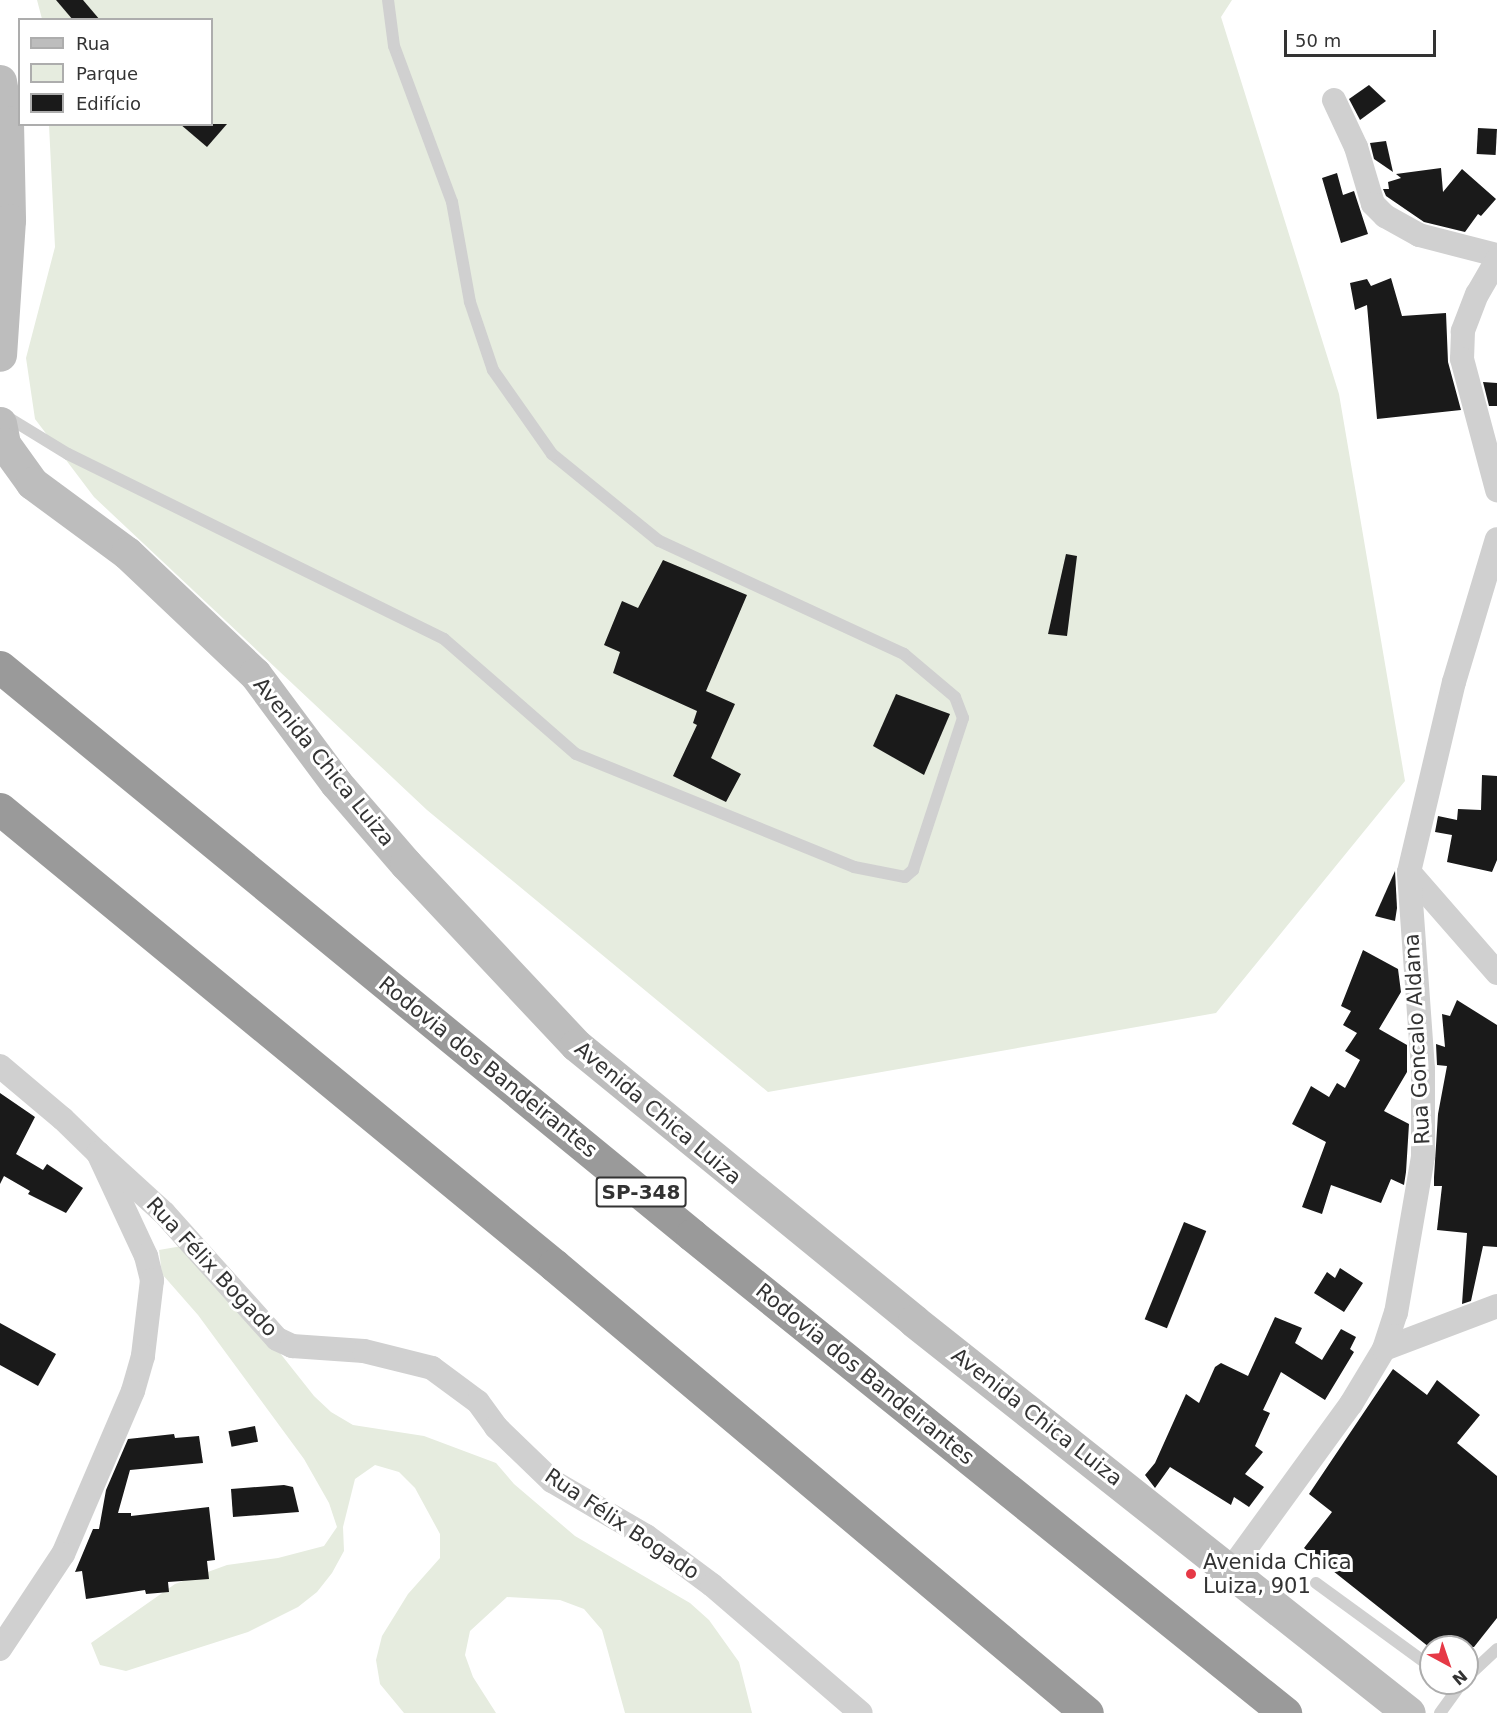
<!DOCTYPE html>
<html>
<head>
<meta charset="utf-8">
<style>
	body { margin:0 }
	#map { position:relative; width:1497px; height:1713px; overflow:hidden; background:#fff; font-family:"DejaVu Sans",sans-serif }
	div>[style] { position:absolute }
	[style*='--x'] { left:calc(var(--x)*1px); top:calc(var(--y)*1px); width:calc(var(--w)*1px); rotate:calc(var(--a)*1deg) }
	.green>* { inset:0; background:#e6ecdf }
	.building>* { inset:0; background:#1a1a1a; transform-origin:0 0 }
	.lane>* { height:12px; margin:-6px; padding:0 6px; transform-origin:6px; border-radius:6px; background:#d0d0d0 }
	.street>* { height:24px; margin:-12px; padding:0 12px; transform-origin:12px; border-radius:12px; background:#d0d0d0 }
	.secondary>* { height:33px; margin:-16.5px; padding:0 16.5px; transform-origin:16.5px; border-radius:16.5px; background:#bdbdbd }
	.highway>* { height:33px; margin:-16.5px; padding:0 16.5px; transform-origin:16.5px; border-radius:16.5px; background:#9a9a9a }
	.dots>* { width:16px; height:16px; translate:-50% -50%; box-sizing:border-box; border:3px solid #fff; border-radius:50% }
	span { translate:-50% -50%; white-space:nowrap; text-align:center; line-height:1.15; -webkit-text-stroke:6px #fff; paint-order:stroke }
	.shield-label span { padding:2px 4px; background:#fff; border:2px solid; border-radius:4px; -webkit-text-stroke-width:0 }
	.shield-label { font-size:20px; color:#333; font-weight:700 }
	.street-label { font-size:21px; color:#333 }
	.poi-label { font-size:21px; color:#333 }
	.left { translate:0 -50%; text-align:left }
	.legend { position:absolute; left:18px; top:18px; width:195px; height:108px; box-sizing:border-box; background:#fff; border:2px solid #adadad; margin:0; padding:8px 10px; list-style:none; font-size:18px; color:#333 }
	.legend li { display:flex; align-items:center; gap:12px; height:30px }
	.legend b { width:30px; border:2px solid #adadad }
	.north { position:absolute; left:1419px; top:1635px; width:60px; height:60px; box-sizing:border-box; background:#fff; border:2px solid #adadad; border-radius:50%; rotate:140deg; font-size:16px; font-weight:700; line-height:24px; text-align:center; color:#333 }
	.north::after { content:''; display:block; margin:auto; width:21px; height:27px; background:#e63946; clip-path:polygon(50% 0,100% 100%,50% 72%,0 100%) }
	.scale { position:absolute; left:1284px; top:30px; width:152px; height:27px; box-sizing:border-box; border:3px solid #333; border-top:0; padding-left:8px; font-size:18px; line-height:21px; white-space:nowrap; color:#333; -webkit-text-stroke:4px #fff; paint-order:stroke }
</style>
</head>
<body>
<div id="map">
	<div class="green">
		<i style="clip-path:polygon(37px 0,1232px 0,1221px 17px,1339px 394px,1405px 781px,1216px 1013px,768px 1092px,427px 810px,94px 497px,35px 419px,26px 358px,55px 247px,49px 125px,212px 124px,212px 20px,42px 19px)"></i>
		<i style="clip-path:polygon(182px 1246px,249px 1314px,314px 1396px,331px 1412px,353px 1425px,424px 1436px,496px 1463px,514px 1484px,575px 1536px,690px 1603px,709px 1620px,739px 1662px,752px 1713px,625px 1713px,602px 1630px,584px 1609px,560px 1600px,507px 1597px,470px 1631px,465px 1655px,473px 1677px,496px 1713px,404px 1713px,380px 1684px,376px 1660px,382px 1636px,408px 1594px,440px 1558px,440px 1534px,415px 1488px,399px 1472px,375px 1465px,355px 1479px,343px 1527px,344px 1551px,332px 1573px,317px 1592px,298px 1607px,248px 1632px,126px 1671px,100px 1665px,91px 1643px,175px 1584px,227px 1565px,278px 1558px,324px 1546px,337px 1527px,329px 1503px,304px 1459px,198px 1315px,162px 1274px,159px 1250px)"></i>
	</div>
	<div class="building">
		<i style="clip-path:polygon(56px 0,83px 0,100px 20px,73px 20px)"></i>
		<i style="clip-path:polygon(1369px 85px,1386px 101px,1360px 120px,1349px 99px)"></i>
		<i style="clip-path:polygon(180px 124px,227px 124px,207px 147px)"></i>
		<i style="left:1478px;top:128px;width:19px;height:26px;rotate:3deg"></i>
		<i style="clip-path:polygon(1386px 141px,1393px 172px,1374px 159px,1370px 143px)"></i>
		<i style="clip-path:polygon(1441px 168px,1443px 192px,1462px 169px,1496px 199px,1481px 216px,1478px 214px,1465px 232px,1424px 222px,1386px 196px,1383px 189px,1389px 189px,1388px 182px,1401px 178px,1396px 174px)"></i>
		<i style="clip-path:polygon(1337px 173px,1343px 195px,1354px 191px,1368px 234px,1341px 243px,1322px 178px)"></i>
		<i style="clip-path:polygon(1391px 278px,1402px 316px,1446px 313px,1448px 362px,1461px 410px,1377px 419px,1367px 305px,1355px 310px,1350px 283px,1367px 279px,1371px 286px)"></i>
		<i style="clip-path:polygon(1483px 382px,1497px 383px,1497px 406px,1489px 406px)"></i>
		<i style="clip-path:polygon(1066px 554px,1077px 556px,1067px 636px,1048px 634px)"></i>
		<i style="clip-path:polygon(663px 560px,747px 595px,706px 691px,735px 704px,711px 758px,741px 774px,726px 802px,673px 776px,697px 725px,693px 723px,697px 711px,613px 673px,620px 652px,604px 645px,622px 601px,638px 608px)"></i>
		<i style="clip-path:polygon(896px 694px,950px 714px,924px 775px,873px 746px)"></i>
		<i style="clip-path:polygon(1482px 775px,1497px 776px,1497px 860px,1492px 872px,1447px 862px,1452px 835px,1435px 832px,1438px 816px,1457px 820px,1458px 809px,1481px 810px)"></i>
		<i style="clip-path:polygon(1395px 871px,1397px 908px,1395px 921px,1375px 916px)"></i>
		<i style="clip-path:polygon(1363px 950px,1398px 969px,1401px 992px,1379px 1029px,1407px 1045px,1407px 1072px,1384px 1111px,1409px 1124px,1406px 1172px,1404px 1185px,1391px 1179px,1381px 1203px,1331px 1185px,1322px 1214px,1302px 1207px,1326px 1142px,1292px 1124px,1311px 1086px,1329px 1097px,1337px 1083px,1345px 1088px,1360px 1060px,1345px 1051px,1357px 1033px,1343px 1025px,1351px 1011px,1341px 1006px)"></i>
		<i style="clip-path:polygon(1457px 1000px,1497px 1025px,1497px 1247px,1483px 1246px,1471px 1301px,1462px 1304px,1467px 1233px,1437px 1230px,1442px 1186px,1434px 1186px,1434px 1177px,1438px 1114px,1447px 1066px,1437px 1065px,1436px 1044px,1445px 1047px,1442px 1014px,1450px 1016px)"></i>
		<i style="clip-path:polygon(0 1093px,35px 1117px,16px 1154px,43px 1170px,47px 1164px,83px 1188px,66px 1213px,28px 1194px,30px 1191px,4px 1176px,0 1184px)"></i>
		<i style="left:1184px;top:1222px;width:24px;height:105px;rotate:22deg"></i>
		<i style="clip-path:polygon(1340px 1268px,1363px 1283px,1344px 1312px,1314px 1293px,1327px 1272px,1335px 1278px)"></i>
		<i style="clip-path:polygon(1275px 1317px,1302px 1328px,1295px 1343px,1322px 1360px,1341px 1329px,1356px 1337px,1350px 1349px,1354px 1352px,1325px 1400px,1281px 1372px,1263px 1410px,1270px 1413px,1255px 1446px,1263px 1452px,1245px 1474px,1264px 1487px,1249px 1507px,1234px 1497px,1231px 1505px,1170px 1467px,1155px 1488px,1145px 1475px,1155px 1463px,1186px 1394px,1199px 1403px,1215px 1367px,1221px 1363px,1248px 1376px)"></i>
		<i style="clip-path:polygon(0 1323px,56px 1354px,38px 1386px,0 1365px)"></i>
		<i style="clip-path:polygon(1393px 1369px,1427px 1395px,1437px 1380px,1480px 1415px,1457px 1443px,1497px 1476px,1497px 1618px,1474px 1647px,1429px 1647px,1304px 1548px,1332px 1512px,1309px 1494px)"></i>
		<i style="left:255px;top:1426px;width:16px;height:27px;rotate:79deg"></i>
		<i style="clip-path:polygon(174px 1434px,175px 1438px,199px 1436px,203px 1463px,130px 1470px,118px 1513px,131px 1513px,131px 1516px,209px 1507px,215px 1560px,207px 1561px,209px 1579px,168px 1582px,169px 1592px,146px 1594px,145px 1590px,86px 1599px,82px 1571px,75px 1572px,93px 1529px,99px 1529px,106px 1490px,128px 1439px)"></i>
		<i style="clip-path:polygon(284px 1485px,293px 1487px,299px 1512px,233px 1517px,231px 1489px)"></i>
	</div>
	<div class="lane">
		<i style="--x:4;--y:415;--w:75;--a:31.4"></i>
		<i style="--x:68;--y:454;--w:419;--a:26.2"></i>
		<i style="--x:444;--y:639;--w:175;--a:41.1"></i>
		<i style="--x:576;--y:754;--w:300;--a:22.1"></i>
		<i style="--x:854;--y:867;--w:52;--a:11.1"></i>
		<i style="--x:905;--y:877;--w:11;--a:-41"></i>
		<i style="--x:913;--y:870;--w:160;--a:-71.8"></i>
		<i style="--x:963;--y:718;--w:22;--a:-111"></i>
		<i style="--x:955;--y:697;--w:67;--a:-139.9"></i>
		<i style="--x:904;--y:654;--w:270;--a:-155.2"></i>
		<i style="--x:659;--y:541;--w:138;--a:-140.9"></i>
		<i style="--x:552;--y:454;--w:103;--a:-125.1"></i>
		<i style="--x:493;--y:370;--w:72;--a:-108.7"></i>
		<i style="--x:470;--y:302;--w:102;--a:-100.2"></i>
		<i style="--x:452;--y:202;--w:166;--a:-110.4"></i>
		<i style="--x:394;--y:46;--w:46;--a:-97.4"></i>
		<i style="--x:1316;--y:1583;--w:142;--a:36.1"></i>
		<i style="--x:1467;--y:1677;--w:41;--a:-43"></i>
		<i style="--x:1440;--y:1713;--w:37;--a:-54"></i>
	</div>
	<div class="street">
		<i style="--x:1334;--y:100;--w:52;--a:64.9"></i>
		<i style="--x:1356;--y:147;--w:59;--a:73.4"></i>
		<i style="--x:1373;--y:204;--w:17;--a:45"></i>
		<i style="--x:1385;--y:216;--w:39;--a:29"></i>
		<i style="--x:1419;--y:235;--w:81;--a:14.4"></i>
		<i style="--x:1497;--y:260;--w:39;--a:120"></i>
		<i style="--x:1477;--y:294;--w:40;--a:111"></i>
		<i style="--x:1463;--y:331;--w:28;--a:92"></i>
		<i style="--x:1462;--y:359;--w:136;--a:75"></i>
		<i style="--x:1409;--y:872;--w:134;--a:48.9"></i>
		<i style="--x:0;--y:1066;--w:82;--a:40.1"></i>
		<i style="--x:63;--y:1119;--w:49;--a:44.2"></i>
		<i style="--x:98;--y:1153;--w:114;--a:65"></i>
		<i style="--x:146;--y:1256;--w:25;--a:76"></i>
		<i style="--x:152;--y:1280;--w:77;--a:96.8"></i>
		<i style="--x:143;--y:1356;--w:36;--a:106"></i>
		<i style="--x:133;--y:1391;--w:177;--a:113.2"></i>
		<i style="--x:63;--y:1554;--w:114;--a:123.6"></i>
		<i style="--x:98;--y:1153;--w:89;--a:42.3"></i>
		<i style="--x:164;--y:1213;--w:169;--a:48.1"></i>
		<i style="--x:277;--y:1339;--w:17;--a:25"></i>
		<i style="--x:292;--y:1346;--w:72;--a:4"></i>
		<i style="--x:364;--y:1351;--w:70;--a:14"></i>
		<i style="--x:432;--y:1368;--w:57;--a:36.5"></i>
		<i style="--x:478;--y:1402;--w:31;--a:54"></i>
		<i style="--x:496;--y:1427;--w:78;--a:44"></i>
		<i style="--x:552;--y:1481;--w:109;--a:30.3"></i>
		<i style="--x:646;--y:1536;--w:82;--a:36.6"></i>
		<i style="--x:712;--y:1585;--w:196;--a:40.7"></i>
		<i style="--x:1384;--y:1349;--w:121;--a:-20.8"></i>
		<i style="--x:1231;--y:1569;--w:204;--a:-54"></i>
		<i style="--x:1351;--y:1404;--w:64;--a:-59"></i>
		<i style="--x:1384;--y:1349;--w:38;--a:-72"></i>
		<i style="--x:1396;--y:1313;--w:159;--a:-80.2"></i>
		<i style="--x:1423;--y:1156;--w:87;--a:-90"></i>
		<i style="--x:1423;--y:1069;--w:197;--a:-94.1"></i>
		<i style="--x:1409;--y:872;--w:195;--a:-76.7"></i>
		<i style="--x:1454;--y:682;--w:149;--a:-73.3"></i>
	</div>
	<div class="secondary">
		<i style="--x:0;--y:81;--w:42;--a:80.3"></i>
		<i style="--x:7;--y:122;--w:98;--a:88.8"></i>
		<i style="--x:9;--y:220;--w:135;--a:93.8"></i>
		<i style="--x:0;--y:423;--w:21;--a:79"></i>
		<i style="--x:4;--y:444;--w:48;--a:54.3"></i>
		<i style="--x:32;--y:483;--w:118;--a:36.4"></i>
		<i style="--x:127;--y:553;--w:176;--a:43.4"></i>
		<i style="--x:255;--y:674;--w:136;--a:53.4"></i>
		<i style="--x:336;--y:783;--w:107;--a:49.2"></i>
		<i style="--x:406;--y:864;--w:248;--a:46.8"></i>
		<i style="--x:576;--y:1045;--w:436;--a:39.2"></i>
		<i style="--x:914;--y:1321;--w:631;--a:38.38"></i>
	</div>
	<div class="highway">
		<i style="--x:0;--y:667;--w:895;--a:39.38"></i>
		<i style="--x:692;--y:1235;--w:762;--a:38.87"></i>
		<i style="--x:0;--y:809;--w:718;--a:39.46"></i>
		<i style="--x:554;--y:1265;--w:696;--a:40.05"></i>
	</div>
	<div class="dots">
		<i style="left:1191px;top:1574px;background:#e63946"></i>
	</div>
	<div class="shield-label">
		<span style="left:641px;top:1192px">SP-348</span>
	</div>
	<div class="street-label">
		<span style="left:324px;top:762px;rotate:51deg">Avenida Chica Luiza</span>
		<span style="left:1417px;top:1039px;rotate:-93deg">Rua Goncalo Aldana</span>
		<span style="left:488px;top:1067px;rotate:39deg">Rodovia dos Bandeirantes</span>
		<span style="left:658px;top:1113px;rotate:40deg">Avenida Chica Luiza</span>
		<span style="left:212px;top:1267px;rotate:47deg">Rua Félix Bogado</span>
		<span style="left:865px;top:1374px;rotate:39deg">Rodovia dos Bandeirantes</span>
		<span style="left:1037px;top:1417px;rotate:38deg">Avenida Chica Luiza</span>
		<span style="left:622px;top:1524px;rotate:34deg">Rua Félix Bogado</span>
	</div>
	<div class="poi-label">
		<span class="left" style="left:1203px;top:1574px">Avenida Chica<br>Luiza, 901</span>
	</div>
	<ul class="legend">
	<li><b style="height:8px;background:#bdbdbd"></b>Rua</li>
	<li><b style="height:16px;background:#e6ecdf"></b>Parque</li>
	<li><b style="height:16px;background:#1a1a1a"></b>Edifício</li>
	</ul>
	<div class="north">N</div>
	<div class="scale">50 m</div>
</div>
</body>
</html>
